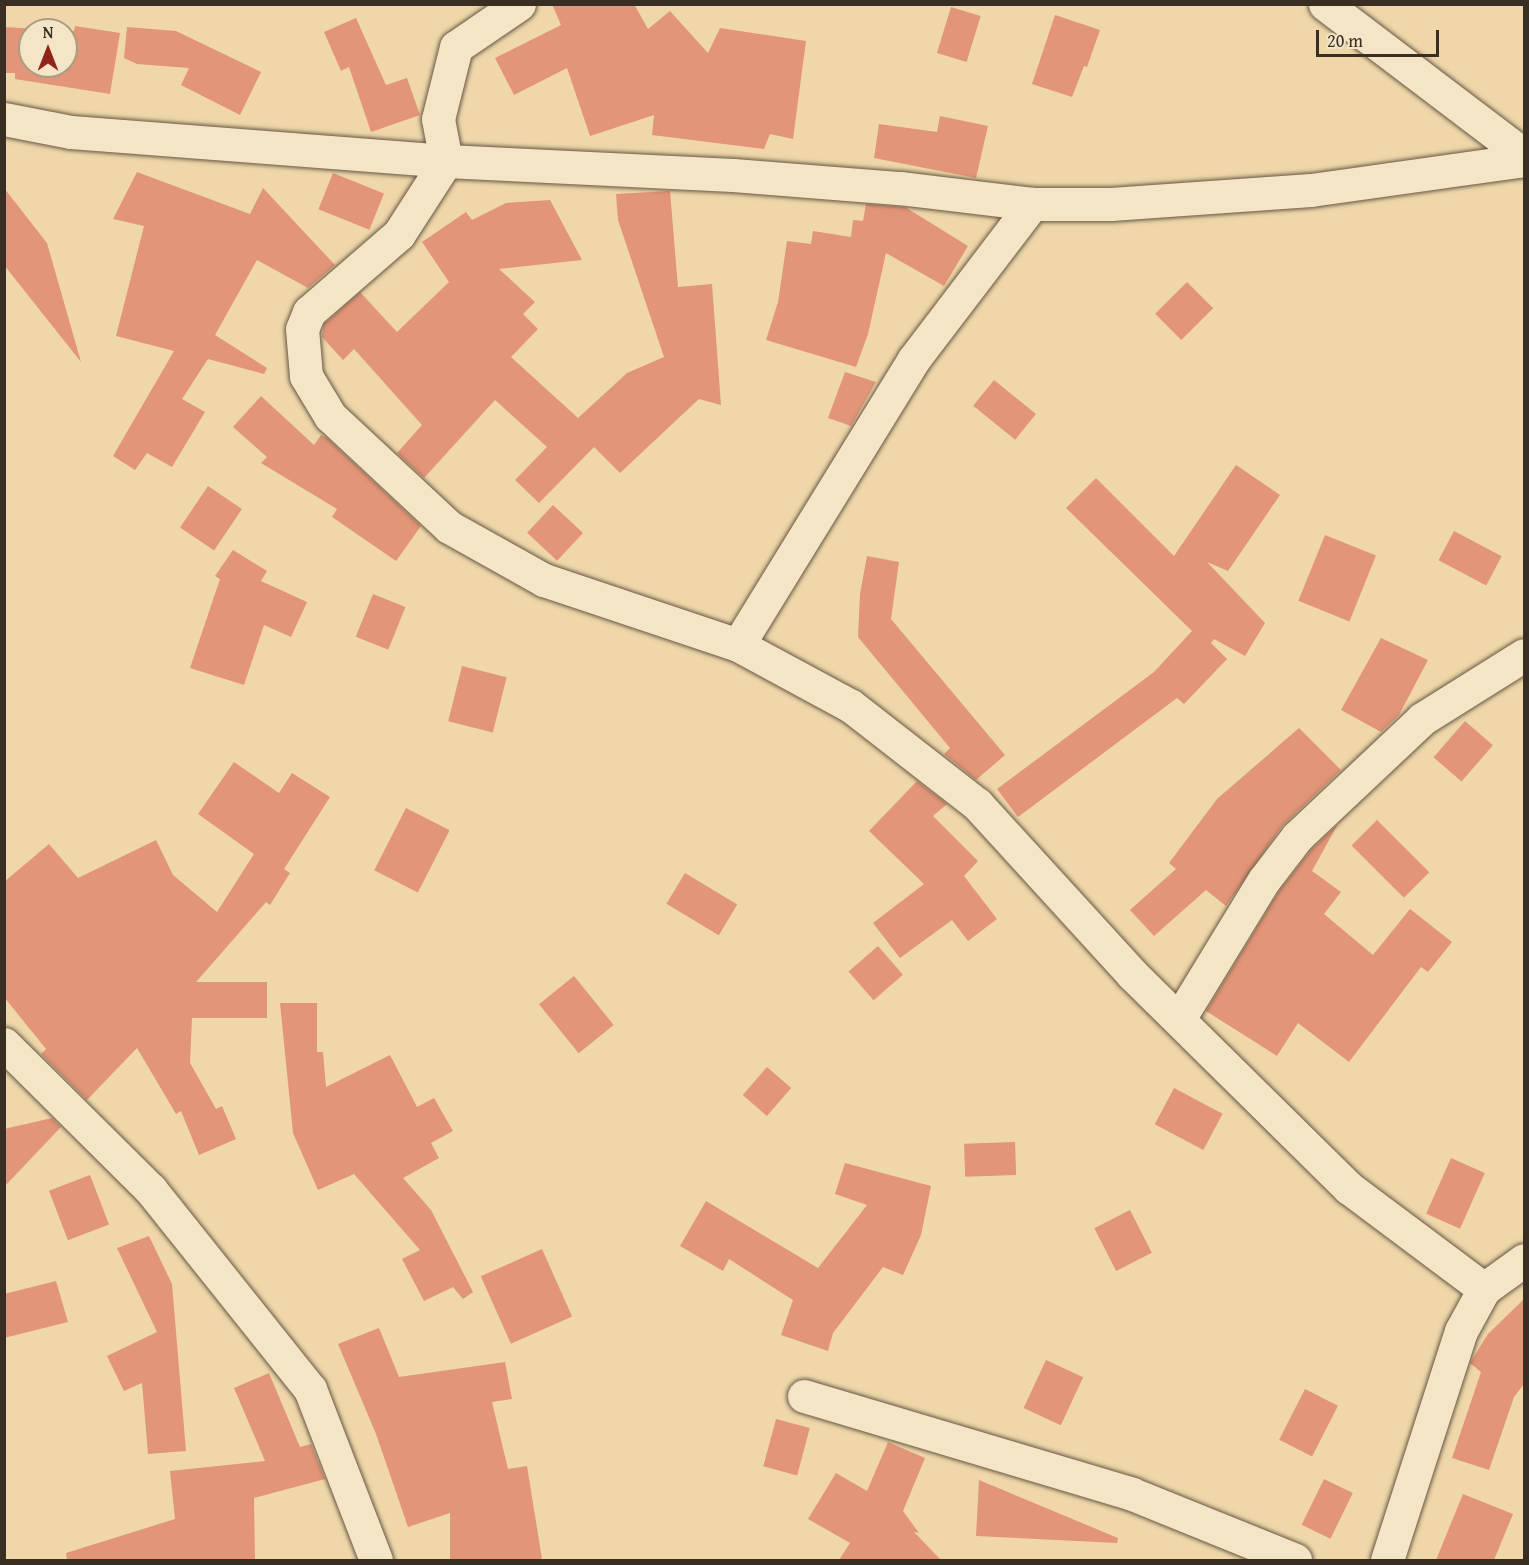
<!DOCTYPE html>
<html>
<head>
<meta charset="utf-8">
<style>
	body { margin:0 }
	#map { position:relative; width:1529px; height:1565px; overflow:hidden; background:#efd7a9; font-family:"Gentium Book Plus",serif }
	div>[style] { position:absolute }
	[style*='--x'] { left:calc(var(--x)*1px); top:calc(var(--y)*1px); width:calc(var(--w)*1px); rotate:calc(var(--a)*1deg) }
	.building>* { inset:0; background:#e39577; transform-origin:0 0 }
	.roads { filter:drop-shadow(0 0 2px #665844) drop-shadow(0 0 2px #665844) }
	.street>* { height:33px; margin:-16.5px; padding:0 16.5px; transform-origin:16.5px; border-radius:16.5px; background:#f5e5c7 }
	span { translate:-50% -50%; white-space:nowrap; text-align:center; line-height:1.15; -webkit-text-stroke:4.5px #f5e5c7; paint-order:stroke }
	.frame { position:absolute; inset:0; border:6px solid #392e22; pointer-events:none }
	.north { position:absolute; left:18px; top:18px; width:60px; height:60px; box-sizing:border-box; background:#f5e5c7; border:2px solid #aa9c85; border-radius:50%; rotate:0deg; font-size:16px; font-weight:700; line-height:24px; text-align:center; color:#392e22 }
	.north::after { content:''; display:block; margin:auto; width:21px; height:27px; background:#8f2418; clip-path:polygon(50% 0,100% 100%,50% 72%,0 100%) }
	.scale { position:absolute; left:1316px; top:30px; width:123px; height:27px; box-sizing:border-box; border:3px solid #392e22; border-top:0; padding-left:8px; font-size:18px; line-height:21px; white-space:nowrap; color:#392e22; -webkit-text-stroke:4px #f5e5c7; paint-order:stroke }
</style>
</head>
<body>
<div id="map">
	<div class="building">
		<i style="clip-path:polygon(552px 4px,634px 4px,648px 29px,670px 11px,708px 53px,720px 28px,806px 41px,793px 139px,770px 134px,764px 149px,652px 135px,654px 115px,590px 136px,567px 68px,514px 95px,495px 58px,561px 25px)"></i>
		<i style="left:951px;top:7px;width:31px;height:48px;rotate:17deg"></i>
		<i style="clip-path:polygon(1055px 15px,1100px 30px,1087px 67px,1084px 66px,1072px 97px,1032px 84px)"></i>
		<i style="clip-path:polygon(356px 18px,386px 85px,407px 78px,420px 115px,371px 132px,349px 67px,341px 71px,324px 32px)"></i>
		<i style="clip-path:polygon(75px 26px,120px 33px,110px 94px,15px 79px,15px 73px,4px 73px,4px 27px,56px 30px,30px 30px,30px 66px,66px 66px,66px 31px,74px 31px)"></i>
		<i style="clip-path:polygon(127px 27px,176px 31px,261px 72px,240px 115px,181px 85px,189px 68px,137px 64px,124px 58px)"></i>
		<i style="clip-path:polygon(940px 116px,988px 126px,976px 178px,874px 158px,879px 124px,937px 132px)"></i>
		<i style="clip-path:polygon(137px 172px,250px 214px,263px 188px,335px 265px,308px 288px,257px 260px,215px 335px,267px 368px,264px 374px,208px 359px,182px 399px,205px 412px,172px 467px,147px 453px,135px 470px,113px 456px,174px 351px,116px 336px,144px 226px,113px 219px)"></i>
		<i style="left:333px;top:173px;width:55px;height:39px;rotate:22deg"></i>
		<i style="clip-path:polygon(4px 188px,47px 243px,81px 362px,4px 265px)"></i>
		<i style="clip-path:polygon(670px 191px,678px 287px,712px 284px,721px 405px,699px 399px,620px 473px,594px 447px,539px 503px,515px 480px,547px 447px,495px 400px,424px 478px,397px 453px,422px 425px,354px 349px,343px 360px,322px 337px,324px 324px,360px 292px,397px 332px,449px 282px,422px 242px,466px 212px,472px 220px,506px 203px,550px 200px,582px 260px,499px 269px,535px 302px,523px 314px,538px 329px,511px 357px,578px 418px,627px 373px,664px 357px,618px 220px,616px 194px)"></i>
		<i style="clip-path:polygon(866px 204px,905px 207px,968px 246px,944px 286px,886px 253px,868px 334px,856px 367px,766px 340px,778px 302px,787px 241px,811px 244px,813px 231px,851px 237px,853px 220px,863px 221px)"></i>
		<i style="left:1187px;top:282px;width:37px;height:45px;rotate:45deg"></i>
		<i style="clip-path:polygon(845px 372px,876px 382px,851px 426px,828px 418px)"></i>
		<i style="left:994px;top:380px;width:54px;height:33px;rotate:39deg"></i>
		<i style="clip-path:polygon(261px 396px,314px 445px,321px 435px,327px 438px,421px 526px,396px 561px,332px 517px,337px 509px,261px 463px,267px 457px,233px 427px)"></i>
		<i style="clip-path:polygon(1236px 465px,1280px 495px,1228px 571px,1207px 562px,1265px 623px,1245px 656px,1214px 639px,1211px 643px,1227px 659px,1184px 704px,1177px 698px,1018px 817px,997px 789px,1154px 672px,1192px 631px,1066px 508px,1096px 478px,1174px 556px)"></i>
		<i style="left:208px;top:486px;width:41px;height:50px;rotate:34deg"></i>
		<i style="left:553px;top:505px;width:41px;height:38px;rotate:43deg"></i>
		<i style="left:1454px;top:531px;width:54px;height:33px;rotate:28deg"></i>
		<i style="left:1325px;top:535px;width:55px;height:71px;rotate:22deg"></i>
		<i style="clip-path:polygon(233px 550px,267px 571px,261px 581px,307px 602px,291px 637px,264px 625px,244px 685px,190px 668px,220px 579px,215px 576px)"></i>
		<i style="clip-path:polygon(867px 556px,899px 562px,891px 619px,1005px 755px,976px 780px,944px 754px,950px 748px,858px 637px,860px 594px)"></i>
		<i style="left:373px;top:594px;width:35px;height:46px;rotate:22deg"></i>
		<i style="clip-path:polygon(1381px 638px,1428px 660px,1399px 715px,1381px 732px,1341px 710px)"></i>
		<i style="left:462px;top:666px;width:46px;height:57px;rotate:14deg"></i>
		<i style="left:1465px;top:721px;width:37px;height:48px;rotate:41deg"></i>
		<i style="clip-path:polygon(1299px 728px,1341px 770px,1282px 826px,1226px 906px,1206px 890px,1154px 936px,1130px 910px,1176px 869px,1169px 863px,1217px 799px)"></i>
		<i style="clip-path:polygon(234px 762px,279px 793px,292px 773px,330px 797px,284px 869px,290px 873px,270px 905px,266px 902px,196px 982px,267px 982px,267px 1018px,192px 1018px,190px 1063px,216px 1109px,222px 1106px,236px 1139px,199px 1155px,181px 1111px,176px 1114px,137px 1048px,87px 1100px,41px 1054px,46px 1049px,4px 997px,4px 882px,49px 844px,78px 878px,156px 840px,173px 875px,217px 912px,254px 854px,198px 814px)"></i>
		<i style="clip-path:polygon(917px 781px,947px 804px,933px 816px,978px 861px,964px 876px,997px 919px,968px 941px,952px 920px,900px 958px,873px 923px,924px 884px,869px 831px)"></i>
		<i style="left:406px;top:808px;width:49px;height:70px;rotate:27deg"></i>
		<i style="left:1377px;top:820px;width:74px;height:36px;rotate:45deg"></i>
		<i style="clip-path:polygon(1338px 824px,1312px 871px,1341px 892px,1324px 914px,1373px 955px,1410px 909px,1452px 942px,1428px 972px,1421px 967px,1349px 1062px,1298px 1023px,1277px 1056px,1206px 1011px,1279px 891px,1311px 850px)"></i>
		<i style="left:685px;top:873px;width:61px;height:36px;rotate:31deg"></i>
		<i style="left:878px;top:946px;width:38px;height:39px;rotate:49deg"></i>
		<i style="left:574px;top:976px;width:63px;height:45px;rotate:51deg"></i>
		<i style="clip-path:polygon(280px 1003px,317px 1003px,317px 1052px,323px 1052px,326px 1087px,390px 1055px,417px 1107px,434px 1098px,453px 1131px,431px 1143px,439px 1158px,403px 1178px,431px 1210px,473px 1292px,463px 1299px,453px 1287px,424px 1301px,402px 1259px,420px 1250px,354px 1174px,318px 1190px,293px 1133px)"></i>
		<i style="left:767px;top:1067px;width:32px;height:37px;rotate:41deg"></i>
		<i style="left:1174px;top:1088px;width:55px;height:41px;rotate:28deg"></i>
		<i style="clip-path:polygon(52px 1118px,61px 1127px,4px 1187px,4px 1129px)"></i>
		<i style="left:1015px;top:1142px;width:33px;height:51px;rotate:88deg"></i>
		<i style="left:1451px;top:1158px;width:37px;height:61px;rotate:24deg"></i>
		<i style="clip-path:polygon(845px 1163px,931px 1186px,921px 1235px,903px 1275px,883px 1267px,833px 1333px,828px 1351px,781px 1335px,793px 1300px,729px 1259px,723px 1271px,680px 1246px,706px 1201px,818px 1268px,867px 1205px,835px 1194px)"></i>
		<i style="left:90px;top:1175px;width:53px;height:44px;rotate:69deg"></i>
		<i style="left:1130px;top:1210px;width:48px;height:40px;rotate:63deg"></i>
		<i style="clip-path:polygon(149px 1236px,172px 1284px,186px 1451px,148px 1454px,142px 1383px,124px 1391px,107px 1356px,157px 1332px,117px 1248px)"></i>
		<i style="left:542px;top:1249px;width:74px;height:67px;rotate:66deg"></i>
		<i style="clip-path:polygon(56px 1281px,68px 1322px,4px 1338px,4px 1294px)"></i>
		<i style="clip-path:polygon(1524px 1299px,1524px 1384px,1514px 1397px,1489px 1470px,1452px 1458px,1481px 1372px,1470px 1363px,1488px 1334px)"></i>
		<i style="clip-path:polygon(379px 1328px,399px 1377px,505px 1362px,512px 1399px,492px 1402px,508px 1469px,527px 1466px,542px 1559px,450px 1560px,450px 1513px,408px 1527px,376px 1434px,338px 1344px)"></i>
		<i style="left:1046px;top:1360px;width:41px;height:53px;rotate:25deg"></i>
		<i style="clip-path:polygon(269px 1373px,300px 1447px,311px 1444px,325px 1479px,254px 1498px,255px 1560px,67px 1560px,66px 1553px,175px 1519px,170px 1471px,265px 1461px,234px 1388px)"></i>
		<i style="left:1305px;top:1389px;width:37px;height:57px;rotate:27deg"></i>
		<i style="left:776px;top:1419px;width:35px;height:49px;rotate:15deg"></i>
		<i style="clip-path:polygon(888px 1442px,925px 1458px,903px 1511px,919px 1533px,914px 1532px,941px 1560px,839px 1560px,850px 1543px,808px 1519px,836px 1473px,867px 1491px)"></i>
		<i style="left:1324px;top:1479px;width:32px;height:51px;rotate:26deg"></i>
		<i style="clip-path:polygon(979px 1480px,1118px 1538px,1117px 1543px,976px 1536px)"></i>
		<i style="clip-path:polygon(1463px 1494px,1513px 1514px,1494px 1560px,1436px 1560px)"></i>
	</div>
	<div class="roads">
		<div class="street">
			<i style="--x:519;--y:4;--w:76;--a:145.7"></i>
			<i style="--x:456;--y:47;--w:74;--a:104"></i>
			<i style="--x:438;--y:119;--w:43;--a:79.2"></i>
			<i style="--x:446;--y:161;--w:87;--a:122.8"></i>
			<i style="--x:399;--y:234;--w:119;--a:139.1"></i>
			<i style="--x:309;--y:312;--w:18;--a:112"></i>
			<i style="--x:302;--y:329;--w:47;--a:85.1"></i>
			<i style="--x:306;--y:376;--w:47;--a:59"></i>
			<i style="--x:330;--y:416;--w:163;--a:43"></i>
			<i style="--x:449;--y:527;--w:109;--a:29.2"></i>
			<i style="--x:544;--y:580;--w:205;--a:18.5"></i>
			<i style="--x:738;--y:645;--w:128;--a:28.4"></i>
			<i style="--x:851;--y:706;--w:160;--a:37.9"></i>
			<i style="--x:977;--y:804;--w:230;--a:47.6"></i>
			<i style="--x:1132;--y:974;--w:305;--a:44.6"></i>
			<i style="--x:1349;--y:1188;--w:169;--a:36.8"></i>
			<i style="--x:1325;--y:4;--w:250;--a:37.2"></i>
			<i style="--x:4;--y:119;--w:68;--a:11"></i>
			<i style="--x:71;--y:132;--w:376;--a:4.4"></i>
			<i style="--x:446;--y:161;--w:287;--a:2.8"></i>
			<i style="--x:733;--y:175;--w:168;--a:4.5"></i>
			<i style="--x:900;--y:188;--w:133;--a:6.9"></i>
			<i style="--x:1032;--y:204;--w:79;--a:0"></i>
			<i style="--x:1111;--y:204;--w:200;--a:-4"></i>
			<i style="--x:1311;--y:190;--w:215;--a:-8"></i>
			<i style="--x:738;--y:645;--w:336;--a:-58.4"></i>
			<i style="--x:914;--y:359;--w:195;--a:-52.7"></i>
			<i style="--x:1179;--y:1019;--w:163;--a:-58.6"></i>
			<i style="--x:1264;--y:880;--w:54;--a:-52.5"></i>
			<i style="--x:1297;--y:837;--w:172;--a:-43.3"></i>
			<i style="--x:1422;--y:719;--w:120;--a:-32.1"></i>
			<i style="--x:4;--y:1044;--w:207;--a:44.8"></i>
			<i style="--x:151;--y:1190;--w:255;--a:51.4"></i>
			<i style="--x:310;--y:1389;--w:183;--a:68.9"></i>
			<i style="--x:804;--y:1396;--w:342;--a:16.6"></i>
			<i style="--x:1132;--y:1494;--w:176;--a:22"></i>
			<i style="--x:1387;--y:1560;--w:241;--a:-72.1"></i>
			<i style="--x:1461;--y:1331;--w:48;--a:-61.3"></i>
			<i style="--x:1484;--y:1289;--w:49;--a:-35.9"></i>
		</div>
	</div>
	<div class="frame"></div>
	<div class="north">N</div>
	<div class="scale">20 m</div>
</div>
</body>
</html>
